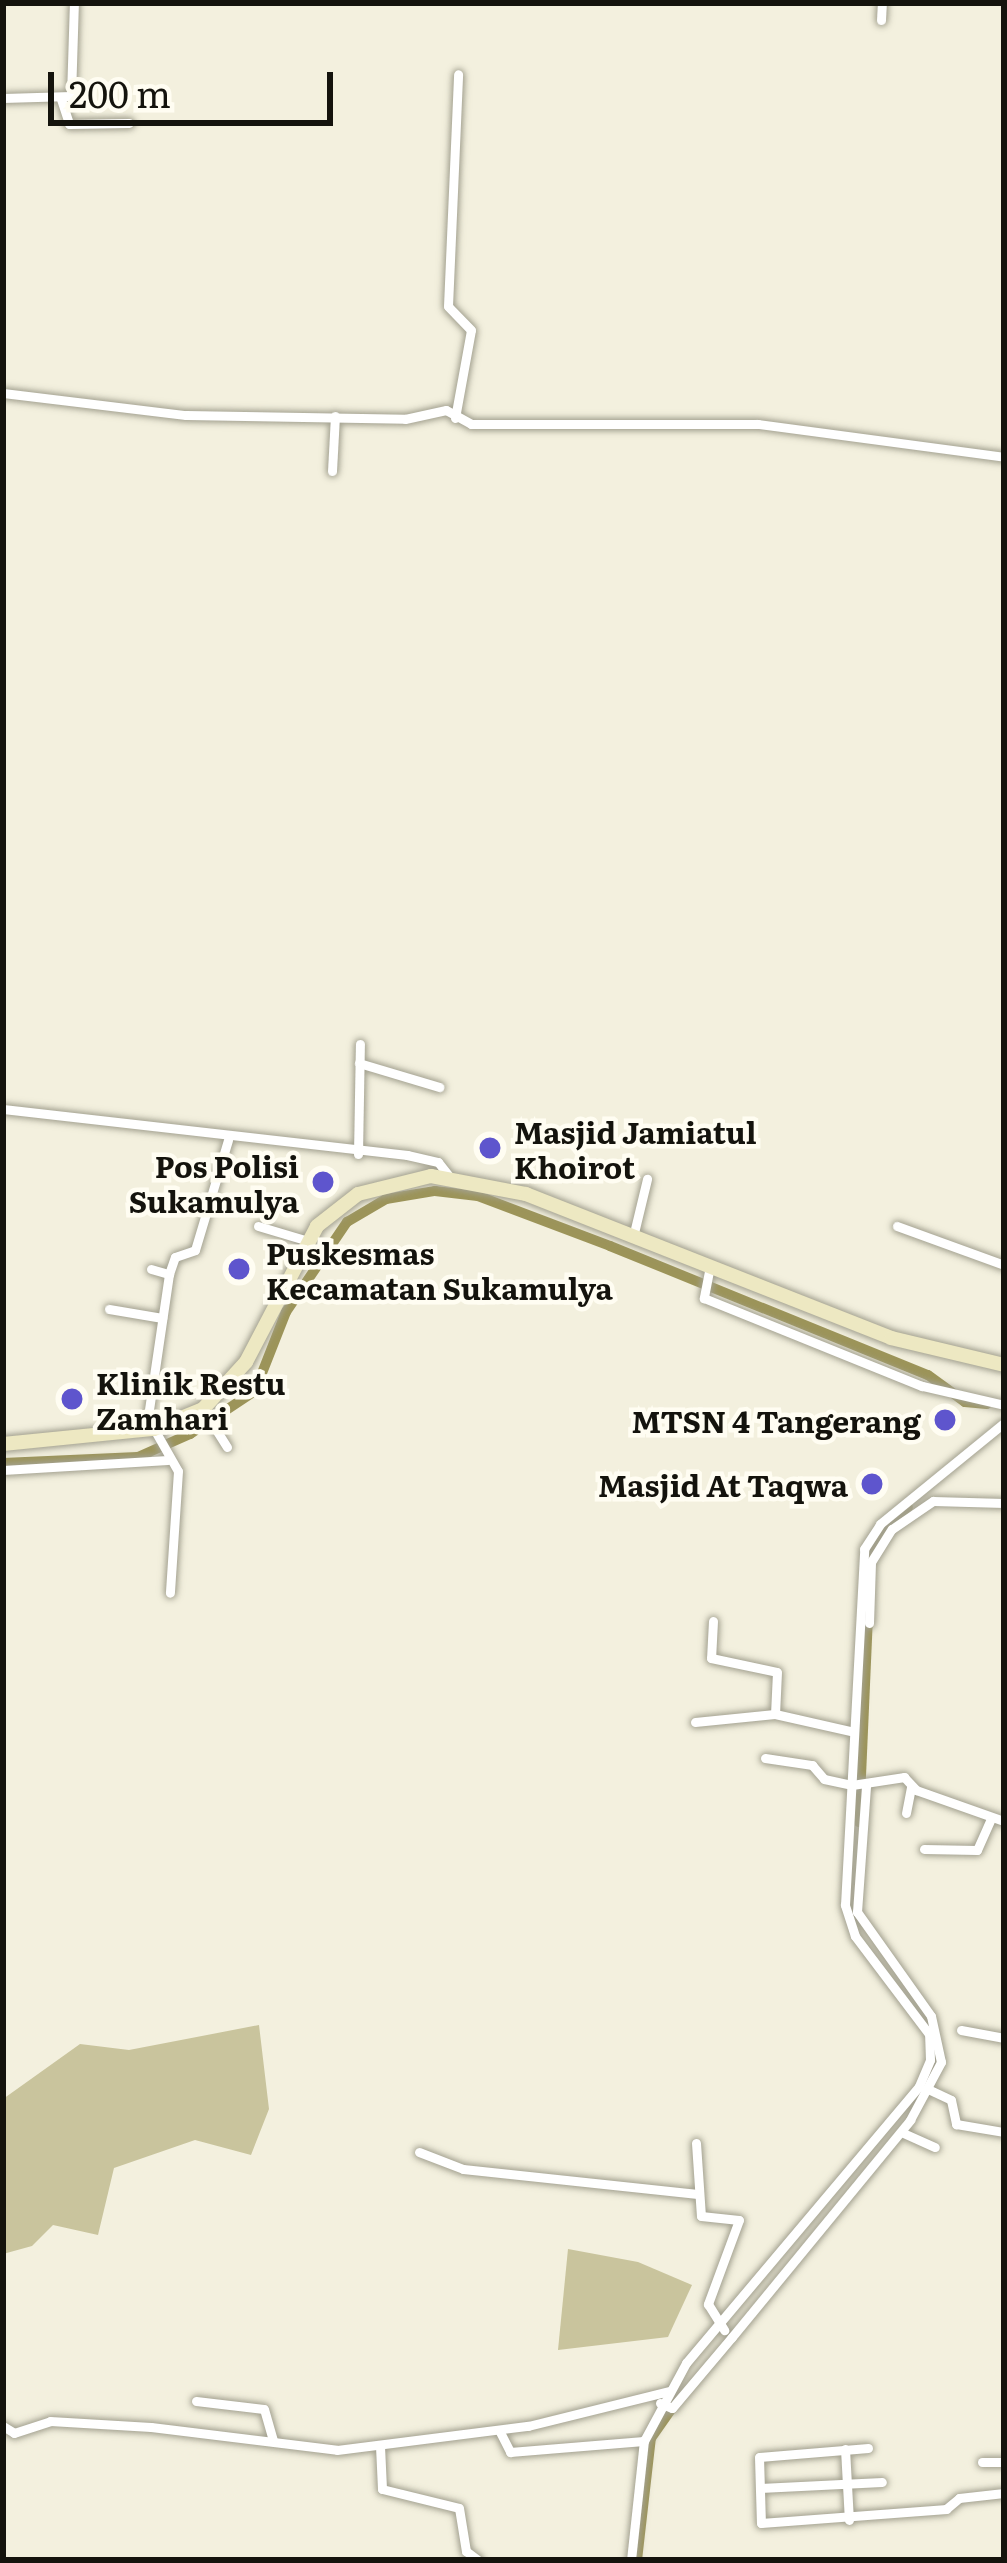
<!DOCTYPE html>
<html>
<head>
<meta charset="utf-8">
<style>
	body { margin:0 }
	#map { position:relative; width:1007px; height:2563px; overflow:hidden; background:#f3f0de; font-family:Literata,serif }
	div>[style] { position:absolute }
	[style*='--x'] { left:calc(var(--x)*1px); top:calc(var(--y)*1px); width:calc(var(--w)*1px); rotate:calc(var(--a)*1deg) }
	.green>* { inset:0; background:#c9c49d }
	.canal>* { height:10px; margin:-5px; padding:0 5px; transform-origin:5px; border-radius:5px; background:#9c9459 }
	.roads { filter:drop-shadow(0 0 3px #a3a190) drop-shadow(0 0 3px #a3a190) }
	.street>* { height:9px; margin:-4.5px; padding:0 4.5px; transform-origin:4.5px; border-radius:4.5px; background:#fff }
	.secondary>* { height:14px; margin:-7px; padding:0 7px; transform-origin:7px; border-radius:7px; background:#ede8c2 }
	.dots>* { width:33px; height:33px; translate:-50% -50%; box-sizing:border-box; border:6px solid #fffdf2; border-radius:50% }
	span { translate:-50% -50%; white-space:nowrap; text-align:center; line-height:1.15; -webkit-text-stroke:9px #fffdf2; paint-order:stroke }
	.poi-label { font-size:30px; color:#14130d; font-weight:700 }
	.left { translate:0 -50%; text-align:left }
	.right { translate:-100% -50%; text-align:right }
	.frame { position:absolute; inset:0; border:6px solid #14130d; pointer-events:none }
	.scale { position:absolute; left:48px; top:72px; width:285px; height:54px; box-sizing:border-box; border:6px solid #14130d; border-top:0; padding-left:15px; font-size:36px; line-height:42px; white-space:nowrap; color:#14130d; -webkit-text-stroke:9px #fffdf2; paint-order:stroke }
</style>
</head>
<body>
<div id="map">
	<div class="green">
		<i style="clip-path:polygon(259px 2025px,269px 2109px,251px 2155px,195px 2140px,114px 2168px,98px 2235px,53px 2225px,32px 2246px,3px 2254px,3px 2099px,80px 2044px,129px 2050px)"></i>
		<i style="clip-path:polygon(568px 2249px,638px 2262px,692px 2285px,668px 2337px,558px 2350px)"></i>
	</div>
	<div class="canal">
		<i style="--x:3;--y:1463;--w:135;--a:-2.5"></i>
		<i style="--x:138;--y:1457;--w:57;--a:-23.9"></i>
		<i style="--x:190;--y:1434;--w:78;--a:-33.5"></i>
		<i style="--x:255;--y:1391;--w:85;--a:-68.6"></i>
		<i style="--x:286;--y:1312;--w:109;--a:-55.9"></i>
		<i style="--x:347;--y:1222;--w:45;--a:-30.5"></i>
		<i style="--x:386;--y:1199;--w:50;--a:-9.3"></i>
		<i style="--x:435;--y:1191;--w:43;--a:6.6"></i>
		<i style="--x:478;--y:1196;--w:141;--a:20.7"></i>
		<i style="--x:610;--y:1246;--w:343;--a:22.1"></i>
		<i style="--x:928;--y:1375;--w:46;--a:36.1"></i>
		<i style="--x:965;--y:1402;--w:22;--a:5"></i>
		<i style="--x:869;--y:1570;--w:32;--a:-77"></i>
		<i style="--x:876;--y:1539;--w:45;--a:-45"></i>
		<i style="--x:859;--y:1822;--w:210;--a:-87.5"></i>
		<i style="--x:637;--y:2560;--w:123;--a:-83.5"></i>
		<i style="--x:651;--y:2438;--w:42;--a:-54.8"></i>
	</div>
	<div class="roads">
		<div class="street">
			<i style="--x:881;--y:20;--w:17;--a:-87"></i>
			<i style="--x:3;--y:98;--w:68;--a:-1.7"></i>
			<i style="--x:71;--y:96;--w:93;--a:-88.2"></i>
			<i style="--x:61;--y:99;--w:26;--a:72"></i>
			<i style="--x:69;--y:124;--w:60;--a:-1"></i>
			<i style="--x:3;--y:393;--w:184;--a:6.9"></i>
			<i style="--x:186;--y:415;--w:219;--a:1"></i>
			<i style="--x:405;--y:419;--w:42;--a:-12.4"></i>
			<i style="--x:446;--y:410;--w:29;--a:29"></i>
			<i style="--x:471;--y:424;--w:287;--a:0"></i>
			<i style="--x:758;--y:424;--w:248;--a:7.6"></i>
			<i style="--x:455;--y:418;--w:89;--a:-79.7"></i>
			<i style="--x:471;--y:330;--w:33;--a:-134"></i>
			<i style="--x:448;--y:306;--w:232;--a:-87.5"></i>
			<i style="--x:332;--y:471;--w:55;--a:-86.9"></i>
			<i style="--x:359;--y:1063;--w:84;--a:16.7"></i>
			<i style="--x:3;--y:1109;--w:407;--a:6.5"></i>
			<i style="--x:407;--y:1155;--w:32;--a:13"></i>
			<i style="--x:438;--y:1162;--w:16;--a:52"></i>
			<i style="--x:358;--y:1154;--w:110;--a:-89"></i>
			<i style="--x:258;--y:1226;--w:49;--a:16.6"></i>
			<i style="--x:897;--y:1226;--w:114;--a:20"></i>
			<i style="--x:633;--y:1237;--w:60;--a:-76.4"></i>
			<i style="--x:710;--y:1266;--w:33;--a:101"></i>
			<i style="--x:704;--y:1298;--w:235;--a:22"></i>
			<i style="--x:922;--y:1386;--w:84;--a:13"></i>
			<i style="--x:151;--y:1269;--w:19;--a:16"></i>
			<i style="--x:109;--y:1309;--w:54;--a:9.6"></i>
			<i style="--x:203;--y:1409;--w:45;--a:57.7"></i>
			<i style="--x:154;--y:1429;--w:48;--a:60.3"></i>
			<i style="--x:178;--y:1471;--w:122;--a:93.8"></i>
			<i style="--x:146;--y:1430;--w:158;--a:-81.6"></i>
			<i style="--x:169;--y:1274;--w:18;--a:-71"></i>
			<i style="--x:175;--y:1257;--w:21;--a:-19"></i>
			<i style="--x:195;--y:1250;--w:115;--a:-73.3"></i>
			<i style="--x:3;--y:1470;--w:165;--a:-3.5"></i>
			<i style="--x:713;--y:1621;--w:37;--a:93"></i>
			<i style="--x:711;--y:1658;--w:67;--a:12"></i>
			<i style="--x:777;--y:1672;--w:42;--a:92.7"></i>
			<i style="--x:775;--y:1714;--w:81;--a:12.8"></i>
			<i style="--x:869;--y:1623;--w:61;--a:-88.1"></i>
			<i style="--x:871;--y:1562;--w:39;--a:-58"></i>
			<i style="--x:892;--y:1529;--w:50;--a:-34.3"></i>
			<i style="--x:933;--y:1501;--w:71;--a:1.6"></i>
			<i style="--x:695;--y:1722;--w:80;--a:-5.7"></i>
			<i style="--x:765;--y:1758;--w:48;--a:8.5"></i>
			<i style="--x:812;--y:1765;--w:18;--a:49"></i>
			<i style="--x:824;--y:1779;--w:29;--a:12"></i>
			<i style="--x:852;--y:1785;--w:53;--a:-8.7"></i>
			<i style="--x:904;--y:1777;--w:18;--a:47"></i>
			<i style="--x:916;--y:1790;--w:93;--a:19.4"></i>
			<i style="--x:906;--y:1813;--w:26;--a:-79"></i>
			<i style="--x:924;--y:1849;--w:53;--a:1.1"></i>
			<i style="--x:977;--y:1850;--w:35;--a:-66"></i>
			<i style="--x:961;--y:2030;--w:44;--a:10.5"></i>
			<i style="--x:930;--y:2090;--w:23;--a:25"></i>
			<i style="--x:951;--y:2100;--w:25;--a:78"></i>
			<i style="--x:956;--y:2124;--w:49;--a:9.5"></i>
			<i style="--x:901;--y:2132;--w:37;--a:24"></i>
			<i style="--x:696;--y:2143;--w:73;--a:86.1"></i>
			<i style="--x:701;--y:2216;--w:38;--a:6"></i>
			<i style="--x:739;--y:2220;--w:90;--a:110.3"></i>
			<i style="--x:708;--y:2304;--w:31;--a:58"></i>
			<i style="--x:419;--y:2152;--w:47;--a:21.1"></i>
			<i style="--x:463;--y:2169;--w:236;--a:6.1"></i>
			<i style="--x:196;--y:2401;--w:68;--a:6.7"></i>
			<i style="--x:264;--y:2409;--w:33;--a:74"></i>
			<i style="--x:660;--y:2403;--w:13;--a:23"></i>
			<i style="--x:672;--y:2408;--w:93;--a:-49.8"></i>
			<i style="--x:732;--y:2337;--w:281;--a:-50.6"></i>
			<i style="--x:910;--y:2120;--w:66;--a:-61.9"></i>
			<i style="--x:941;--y:2062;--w:47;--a:-102.3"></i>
			<i style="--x:931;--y:2016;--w:128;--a:-125.4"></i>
			<i style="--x:857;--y:1912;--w:127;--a:-85.9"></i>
			<i style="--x:3;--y:2426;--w:13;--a:32"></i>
			<i style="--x:14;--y:2433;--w:38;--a:-18"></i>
			<i style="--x:50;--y:2421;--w:101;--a:3.4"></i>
			<i style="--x:151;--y:2427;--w:187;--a:7"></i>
			<i style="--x:337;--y:2450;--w:193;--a:-7.2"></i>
			<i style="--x:528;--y:2426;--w:145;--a:-13.9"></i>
			<i style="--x:499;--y:2430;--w:25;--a:63"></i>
			<i style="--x:510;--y:2452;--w:134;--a:-4.7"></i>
			<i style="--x:644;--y:2441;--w:89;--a:-61.7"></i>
			<i style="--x:686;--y:2363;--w:362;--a:-49.9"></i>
			<i style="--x:919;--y:2086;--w:28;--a:-67"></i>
			<i style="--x:930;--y:2060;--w:26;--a:-92"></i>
			<i style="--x:929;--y:2034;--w:123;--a:-127.1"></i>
			<i style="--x:855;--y:1936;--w:33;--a:-108"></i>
			<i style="--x:845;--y:1905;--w:357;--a:-86.9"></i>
			<i style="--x:864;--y:1549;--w:30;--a:-57"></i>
			<i style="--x:880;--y:1524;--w:160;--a:-39.2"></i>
			<i style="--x:380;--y:2446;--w:43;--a:87.3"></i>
			<i style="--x:382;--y:2489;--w:79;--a:13.9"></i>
			<i style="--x:459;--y:2508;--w:44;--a:80.8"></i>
			<i style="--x:466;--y:2551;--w:15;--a:37"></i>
			<i style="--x:868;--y:2448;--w:109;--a:175.3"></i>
			<i style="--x:759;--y:2457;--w:66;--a:88.3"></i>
			<i style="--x:761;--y:2523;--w:186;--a:-4.3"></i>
			<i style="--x:946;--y:2509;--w:17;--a:-40"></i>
			<i style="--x:959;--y:2498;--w:45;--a:-6.3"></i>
			<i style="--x:845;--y:2449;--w:71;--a:86.8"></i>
			<i style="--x:982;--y:2462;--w:22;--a:0"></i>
			<i style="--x:760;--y:2488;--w:122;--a:-2.8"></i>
			<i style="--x:631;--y:2560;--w:120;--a:-83.8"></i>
		</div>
		<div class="secondary">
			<i style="--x:3;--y:1444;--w:152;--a:-5.7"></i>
			<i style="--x:154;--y:1429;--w:53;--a:-22.2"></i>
			<i style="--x:203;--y:1409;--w:64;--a:-47.5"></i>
			<i style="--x:246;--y:1362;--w:153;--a:-62.4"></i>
			<i style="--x:317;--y:1226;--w:52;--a:-38"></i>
			<i style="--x:358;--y:1194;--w:75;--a:-13.9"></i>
			<i style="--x:431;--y:1176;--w:97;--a:10.7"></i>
			<i style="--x:526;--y:1194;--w:392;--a:21.5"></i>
			<i style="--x:891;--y:1338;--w:116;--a:13.4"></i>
		</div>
	</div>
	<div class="dots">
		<i style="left:490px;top:1148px;background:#5e55cd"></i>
		<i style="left:323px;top:1182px;background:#5e55cd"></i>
		<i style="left:239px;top:1269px;background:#5e55cd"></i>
		<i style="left:72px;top:1399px;background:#5e55cd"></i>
		<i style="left:945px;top:1420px;background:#5e55cd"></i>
		<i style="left:872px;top:1484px;background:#5e55cd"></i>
	</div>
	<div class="poi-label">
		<span class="left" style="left:514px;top:1148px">Masjid Jamiatul<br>Khoirot</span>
		<span class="right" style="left:299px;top:1182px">Pos Polisi<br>Sukamulya</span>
		<span class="left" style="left:266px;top:1269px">Puskesmas<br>Kecamatan Sukamulya</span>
		<span class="left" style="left:96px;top:1399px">Klinik Restu<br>Zamhari</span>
		<span class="right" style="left:921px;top:1420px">MTSN 4 Tangerang</span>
		<span class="right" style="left:848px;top:1484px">Masjid At Taqwa</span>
	</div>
	<div class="frame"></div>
	<div class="scale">200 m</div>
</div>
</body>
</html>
